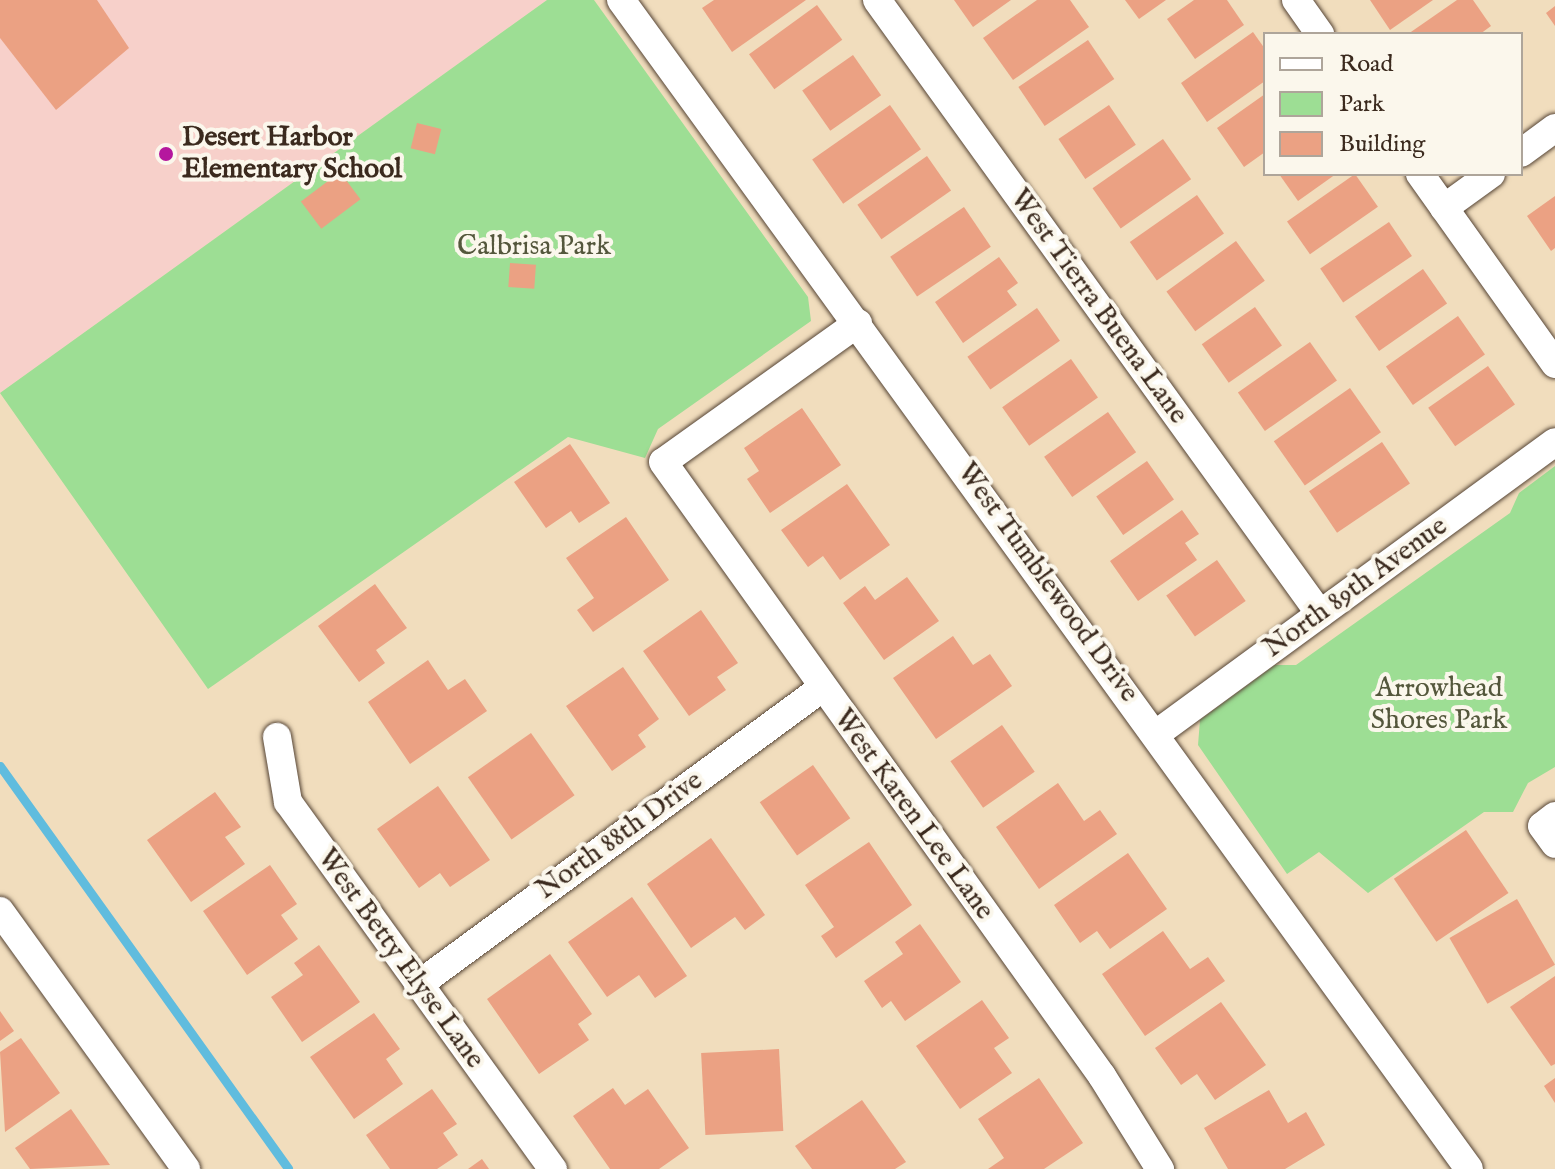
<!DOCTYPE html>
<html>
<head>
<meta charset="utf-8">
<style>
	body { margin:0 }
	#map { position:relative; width:1555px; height:1169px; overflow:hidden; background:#f1ddbd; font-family:"IM FELL English",serif }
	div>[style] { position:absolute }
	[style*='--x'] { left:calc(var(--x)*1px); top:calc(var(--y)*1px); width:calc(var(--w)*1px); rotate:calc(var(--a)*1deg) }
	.built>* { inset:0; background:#f7d0ca }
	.green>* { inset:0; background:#9dde94 }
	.stream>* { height:9px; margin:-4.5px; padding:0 4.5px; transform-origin:4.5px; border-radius:4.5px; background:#60bcde }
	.building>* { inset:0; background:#eba183; transform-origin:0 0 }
	.roads { filter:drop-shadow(0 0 2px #564536) drop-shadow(0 0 2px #564536) }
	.minor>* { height:28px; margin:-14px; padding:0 14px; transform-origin:14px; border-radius:14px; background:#fff }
	.dots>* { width:22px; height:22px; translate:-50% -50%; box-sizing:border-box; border:4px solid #fbf7ec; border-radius:50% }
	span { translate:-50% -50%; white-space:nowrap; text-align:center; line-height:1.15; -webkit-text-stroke:8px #fbf7ec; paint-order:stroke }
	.poi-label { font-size:28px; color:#3b2a1e; font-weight:700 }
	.left { translate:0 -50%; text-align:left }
	.park-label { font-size:28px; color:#54573c }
	.street-label { font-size:28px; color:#3b2a1e }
	.legend { position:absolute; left:1263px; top:32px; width:260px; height:144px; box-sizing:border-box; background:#fbf7ec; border:2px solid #aea59a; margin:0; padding:10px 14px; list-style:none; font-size:24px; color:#3b2a1e }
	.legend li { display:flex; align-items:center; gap:16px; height:40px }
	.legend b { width:40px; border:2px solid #aea59a }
</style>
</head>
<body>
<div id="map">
	<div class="built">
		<i style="clip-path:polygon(0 0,547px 0,0 393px)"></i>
	</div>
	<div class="green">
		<i style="clip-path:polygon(547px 0,594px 0,808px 297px,811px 321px,658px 429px,645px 458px,568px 437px,208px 689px,0 393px)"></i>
		<i style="clip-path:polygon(1555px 466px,1555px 767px,1528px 783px,1513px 812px,1484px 812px,1368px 893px,1319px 852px,1287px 874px,1198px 745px,1200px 720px,1275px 665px,1296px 665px,1510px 513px,1519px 493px)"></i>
	</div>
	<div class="stream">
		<i style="--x:0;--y:766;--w:495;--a:54.4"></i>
	</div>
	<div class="building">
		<i style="clip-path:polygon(0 0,97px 0,129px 48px,56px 110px,0 38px)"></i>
		<i style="clip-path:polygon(714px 0,806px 0,732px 52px,702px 8px)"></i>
		<i style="clip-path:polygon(954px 0,1011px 0,973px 27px)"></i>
		<i style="clip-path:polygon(1037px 0,1070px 0,1089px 27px,1013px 80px,983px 38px)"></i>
		<i style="clip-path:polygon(1125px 0,1166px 0,1139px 19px)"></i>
		<i style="clip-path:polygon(1194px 0,1227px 0,1244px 25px,1195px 59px,1167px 19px)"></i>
		<i style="clip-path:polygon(1370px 0,1433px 0,1390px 30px)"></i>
		<i style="clip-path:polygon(1457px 0,1473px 0,1491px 26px,1480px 34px,1408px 34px)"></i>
		<i style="left:817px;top:5px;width:43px;height:84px;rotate:54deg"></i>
		<i style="clip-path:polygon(1555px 6px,1555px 26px,1546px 13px)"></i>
		<i style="clip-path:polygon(1253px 32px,1265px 49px,1265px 81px,1207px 122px,1181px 83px)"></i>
		<i style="left:1088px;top:40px;width:47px;height:84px;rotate:56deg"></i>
		<i style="left:853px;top:55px;width:49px;height:62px;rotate:55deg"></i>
		<i style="clip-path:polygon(1265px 94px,1265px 152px,1244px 167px,1217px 128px)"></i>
		<i style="left:890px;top:105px;width:54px;height:95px;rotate:55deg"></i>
		<i style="left:1109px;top:105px;width:48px;height:61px;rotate:56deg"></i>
		<i style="left:417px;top:123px;width:25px;height:26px;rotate:14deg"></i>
		<i style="left:1163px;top:139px;width:49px;height:86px;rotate:55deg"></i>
		<i style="left:927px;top:156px;width:42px;height:85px;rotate:55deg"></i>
		<i style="left:340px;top:172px;width:34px;height:49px;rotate:53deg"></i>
		<i style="clip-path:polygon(1279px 174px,1336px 174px,1298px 201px)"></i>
		<i style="left:1355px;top:174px;width:40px;height:83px;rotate:55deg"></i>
		<i style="left:1197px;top:195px;width:47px;height:82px;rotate:55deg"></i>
		<i style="clip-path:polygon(1555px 196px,1555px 248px,1551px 251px,1527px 216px)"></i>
		<i style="left:964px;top:207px;width:48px;height:89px;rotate:56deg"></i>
		<i style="left:1389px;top:222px;width:41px;height:83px;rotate:56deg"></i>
		<i style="left:1236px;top:241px;width:49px;height:86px;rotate:54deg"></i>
		<i style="clip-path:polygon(999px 257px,1018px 283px,1007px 291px,1017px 305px,963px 343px,935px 302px)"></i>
		<i style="left:510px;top:263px;width:26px;height:24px;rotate:4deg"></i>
		<i style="left:1423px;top:269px;width:42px;height:83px;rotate:55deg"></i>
		<i style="left:1255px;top:307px;width:47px;height:65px;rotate:55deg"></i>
		<i style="left:1037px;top:308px;width:40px;height:85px;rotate:55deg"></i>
		<i style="left:1458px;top:316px;width:47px;height:88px;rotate:55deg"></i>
		<i style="left:1310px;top:342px;width:47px;height:88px;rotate:55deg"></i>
		<i style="left:1071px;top:359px;width:47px;height:84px;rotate:55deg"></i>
		<i style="left:1488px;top:366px;width:47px;height:73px;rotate:55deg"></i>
		<i style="left:1350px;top:388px;width:54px;height:93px;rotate:55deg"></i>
		<i style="clip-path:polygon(802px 408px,841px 465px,770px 513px,747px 479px,759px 471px,744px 448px)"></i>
		<i style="left:1108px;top:412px;width:49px;height:78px;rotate:55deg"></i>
		<i style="left:1382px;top:442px;width:50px;height:88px;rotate:56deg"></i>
		<i style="clip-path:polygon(570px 444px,610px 503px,579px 523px,571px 511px,546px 528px,514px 482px)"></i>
		<i style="left:1147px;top:461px;width:47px;height:62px;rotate:55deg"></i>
		<i style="clip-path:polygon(847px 484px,890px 545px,840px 580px,823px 556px,808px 567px,781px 530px)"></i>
		<i style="clip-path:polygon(1182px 510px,1199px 534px,1185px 543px,1197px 560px,1138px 601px,1110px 561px)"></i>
		<i style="clip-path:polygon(626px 517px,669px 580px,593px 632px,577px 610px,594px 598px,566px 558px)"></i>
		<i style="left:1217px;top:560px;width:50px;height:62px;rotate:55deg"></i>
		<i style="clip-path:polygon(907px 577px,939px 621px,884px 660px,843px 603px,865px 586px,875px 600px)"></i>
		<i style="clip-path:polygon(375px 584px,407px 628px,376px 650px,385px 663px,359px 682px,318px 626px)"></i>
		<i style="clip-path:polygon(701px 610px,738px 663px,717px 677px,726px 690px,689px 716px,643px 651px)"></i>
		<i style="clip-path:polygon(953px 636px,973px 665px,990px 654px,1012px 686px,936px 739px,893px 678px)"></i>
		<i style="clip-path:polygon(428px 660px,448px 690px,465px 679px,487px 711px,410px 764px,368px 702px)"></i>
		<i style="clip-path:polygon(623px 667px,659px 719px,638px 735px,646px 747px,612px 771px,566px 706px)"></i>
		<i style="left:1002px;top:725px;width:57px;height:63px;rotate:55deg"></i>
		<i style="left:531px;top:733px;width:76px;height:77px;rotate:55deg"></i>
		<i style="left:813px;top:765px;width:65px;height:65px;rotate:55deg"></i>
		<i style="clip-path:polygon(1058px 783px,1084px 821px,1100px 810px,1117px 834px,1039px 889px,996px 827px)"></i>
		<i style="clip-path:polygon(438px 786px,490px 860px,450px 887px,440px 873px,419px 888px,377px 829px)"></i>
		<i style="clip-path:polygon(215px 792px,241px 827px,225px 837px,245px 864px,191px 902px,147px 840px)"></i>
		<i style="left:1466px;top:830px;width:76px;height:87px;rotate:56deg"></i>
		<i style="clip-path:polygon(711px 838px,765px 915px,745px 930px,735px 917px,691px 948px,647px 884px)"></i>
		<i style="clip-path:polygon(869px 842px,912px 905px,836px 958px,821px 936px,834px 927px,805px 885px)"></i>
		<i style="clip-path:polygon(1128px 853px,1167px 909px,1110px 949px,1097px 931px,1080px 943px,1054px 905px)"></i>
		<i style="clip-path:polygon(270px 865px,297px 904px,281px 915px,298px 939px,247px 975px,203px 911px)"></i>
		<i style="clip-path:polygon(632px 897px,687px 976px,655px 998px,639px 975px,607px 997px,568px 942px)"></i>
		<i style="left:1517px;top:899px;width:76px;height:78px;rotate:60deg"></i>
		<i style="clip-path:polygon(920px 924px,961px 982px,905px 1021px,891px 1001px,882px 1008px,864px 981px,903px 954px,895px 942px)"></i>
		<i style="clip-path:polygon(1163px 931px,1190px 969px,1208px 957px,1225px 981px,1145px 1036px,1102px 974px)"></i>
		<i style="clip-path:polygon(319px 945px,360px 1002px,302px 1042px,271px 997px,303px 975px,294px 963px)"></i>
		<i style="clip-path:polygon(550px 954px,592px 1014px,578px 1024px,589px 1040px,539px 1074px,487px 999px)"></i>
		<i style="clip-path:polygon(1555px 976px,1555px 1064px,1551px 1066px,1510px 1007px)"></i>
		<i style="clip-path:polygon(982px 1000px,1009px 1038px,994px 1048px,1012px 1073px,960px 1109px,916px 1046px)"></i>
		<i style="clip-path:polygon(1221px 1002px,1266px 1065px,1215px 1100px,1197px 1074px,1181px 1085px,1155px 1048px)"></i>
		<i style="clip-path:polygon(0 1011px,14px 1031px,0 1041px)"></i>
		<i style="clip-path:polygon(374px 1013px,400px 1049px,386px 1059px,403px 1084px,354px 1119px,310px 1057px)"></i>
		<i style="clip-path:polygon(21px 1038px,60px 1093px,5px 1132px,0 1052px)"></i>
		<i style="left:779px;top:1049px;width:82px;height:78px;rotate:87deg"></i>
		<i style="clip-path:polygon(1039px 1078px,1083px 1143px,1044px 1169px,988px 1169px,1004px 1158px,978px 1119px)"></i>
		<i style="clip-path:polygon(1555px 1078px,1555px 1103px,1544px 1086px)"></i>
		<i style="clip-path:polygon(613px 1088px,625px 1105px,648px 1089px,689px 1148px,659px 1169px,610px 1169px,573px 1116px)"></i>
		<i style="clip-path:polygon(432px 1089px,457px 1124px,443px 1133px,458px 1155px,437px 1169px,390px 1169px,366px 1135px)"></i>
		<i style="clip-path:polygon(1269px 1090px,1288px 1123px,1306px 1112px,1325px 1145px,1285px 1169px,1228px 1169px,1204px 1128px)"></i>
		<i style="clip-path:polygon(862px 1100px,906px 1162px,895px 1169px,812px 1169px,795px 1146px)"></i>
		<i style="clip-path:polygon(71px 1109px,110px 1165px,30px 1169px,15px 1148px)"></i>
		<i style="clip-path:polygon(482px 1159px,489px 1169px,468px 1169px)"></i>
	</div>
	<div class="roads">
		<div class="minor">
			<i style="--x:621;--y:0;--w:1444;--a:54.04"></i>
			<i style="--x:877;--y:0;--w:757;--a:54.19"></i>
			<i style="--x:1296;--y:0;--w:42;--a:54.8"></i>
			<i style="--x:1521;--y:153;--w:42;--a:-36.3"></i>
			<i style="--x:1420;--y:174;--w:233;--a:54.6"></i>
			<i style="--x:1444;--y:208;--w:58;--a:-35.9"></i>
			<i style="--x:858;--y:323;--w:239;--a:144.5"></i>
			<i style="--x:663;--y:462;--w:755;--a:54.44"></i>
			<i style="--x:1102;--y:1076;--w:110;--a:58.1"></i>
			<i style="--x:1156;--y:734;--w:494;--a:-36.2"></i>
			<i style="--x:277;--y:737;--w:66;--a:80.4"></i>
			<i style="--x:288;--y:802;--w:453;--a:54.2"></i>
			<i style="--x:1555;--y:816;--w:16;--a:142"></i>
			<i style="--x:1542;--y:826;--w:22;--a:54"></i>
			<i style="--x:0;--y:911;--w:318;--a:54.2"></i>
			<i style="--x:418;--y:985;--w:501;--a:-36.32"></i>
		</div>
	</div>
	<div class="dots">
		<i style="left:166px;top:154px;background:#b5179e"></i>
	</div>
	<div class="poi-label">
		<span class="left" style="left:182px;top:154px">Desert Harbor<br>Elementary School</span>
	</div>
	<div class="park-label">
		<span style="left:534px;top:247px">Calbrisa Park</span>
		<span style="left:1439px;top:705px">Arrowhead<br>Shores Park</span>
	</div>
	<div class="street-label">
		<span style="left:1098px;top:307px;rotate:54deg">West Tierra Buena Lane</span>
		<span style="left:1047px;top:583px;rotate:54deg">West Tumblewood Drive</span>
		<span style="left:1356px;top:588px;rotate:-36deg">North 89th Avenue</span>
		<span style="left:913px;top:815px;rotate:54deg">West Karen Lee Lane</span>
		<span style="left:620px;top:836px;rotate:-36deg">North 88th Drive</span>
		<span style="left:400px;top:959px;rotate:54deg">West Betty Elyse Lane</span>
	</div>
	<ul class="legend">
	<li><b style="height:10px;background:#fff"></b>Road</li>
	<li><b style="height:22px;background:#9dde94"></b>Park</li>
	<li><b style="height:22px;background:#eba183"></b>Building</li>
	</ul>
</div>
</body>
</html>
